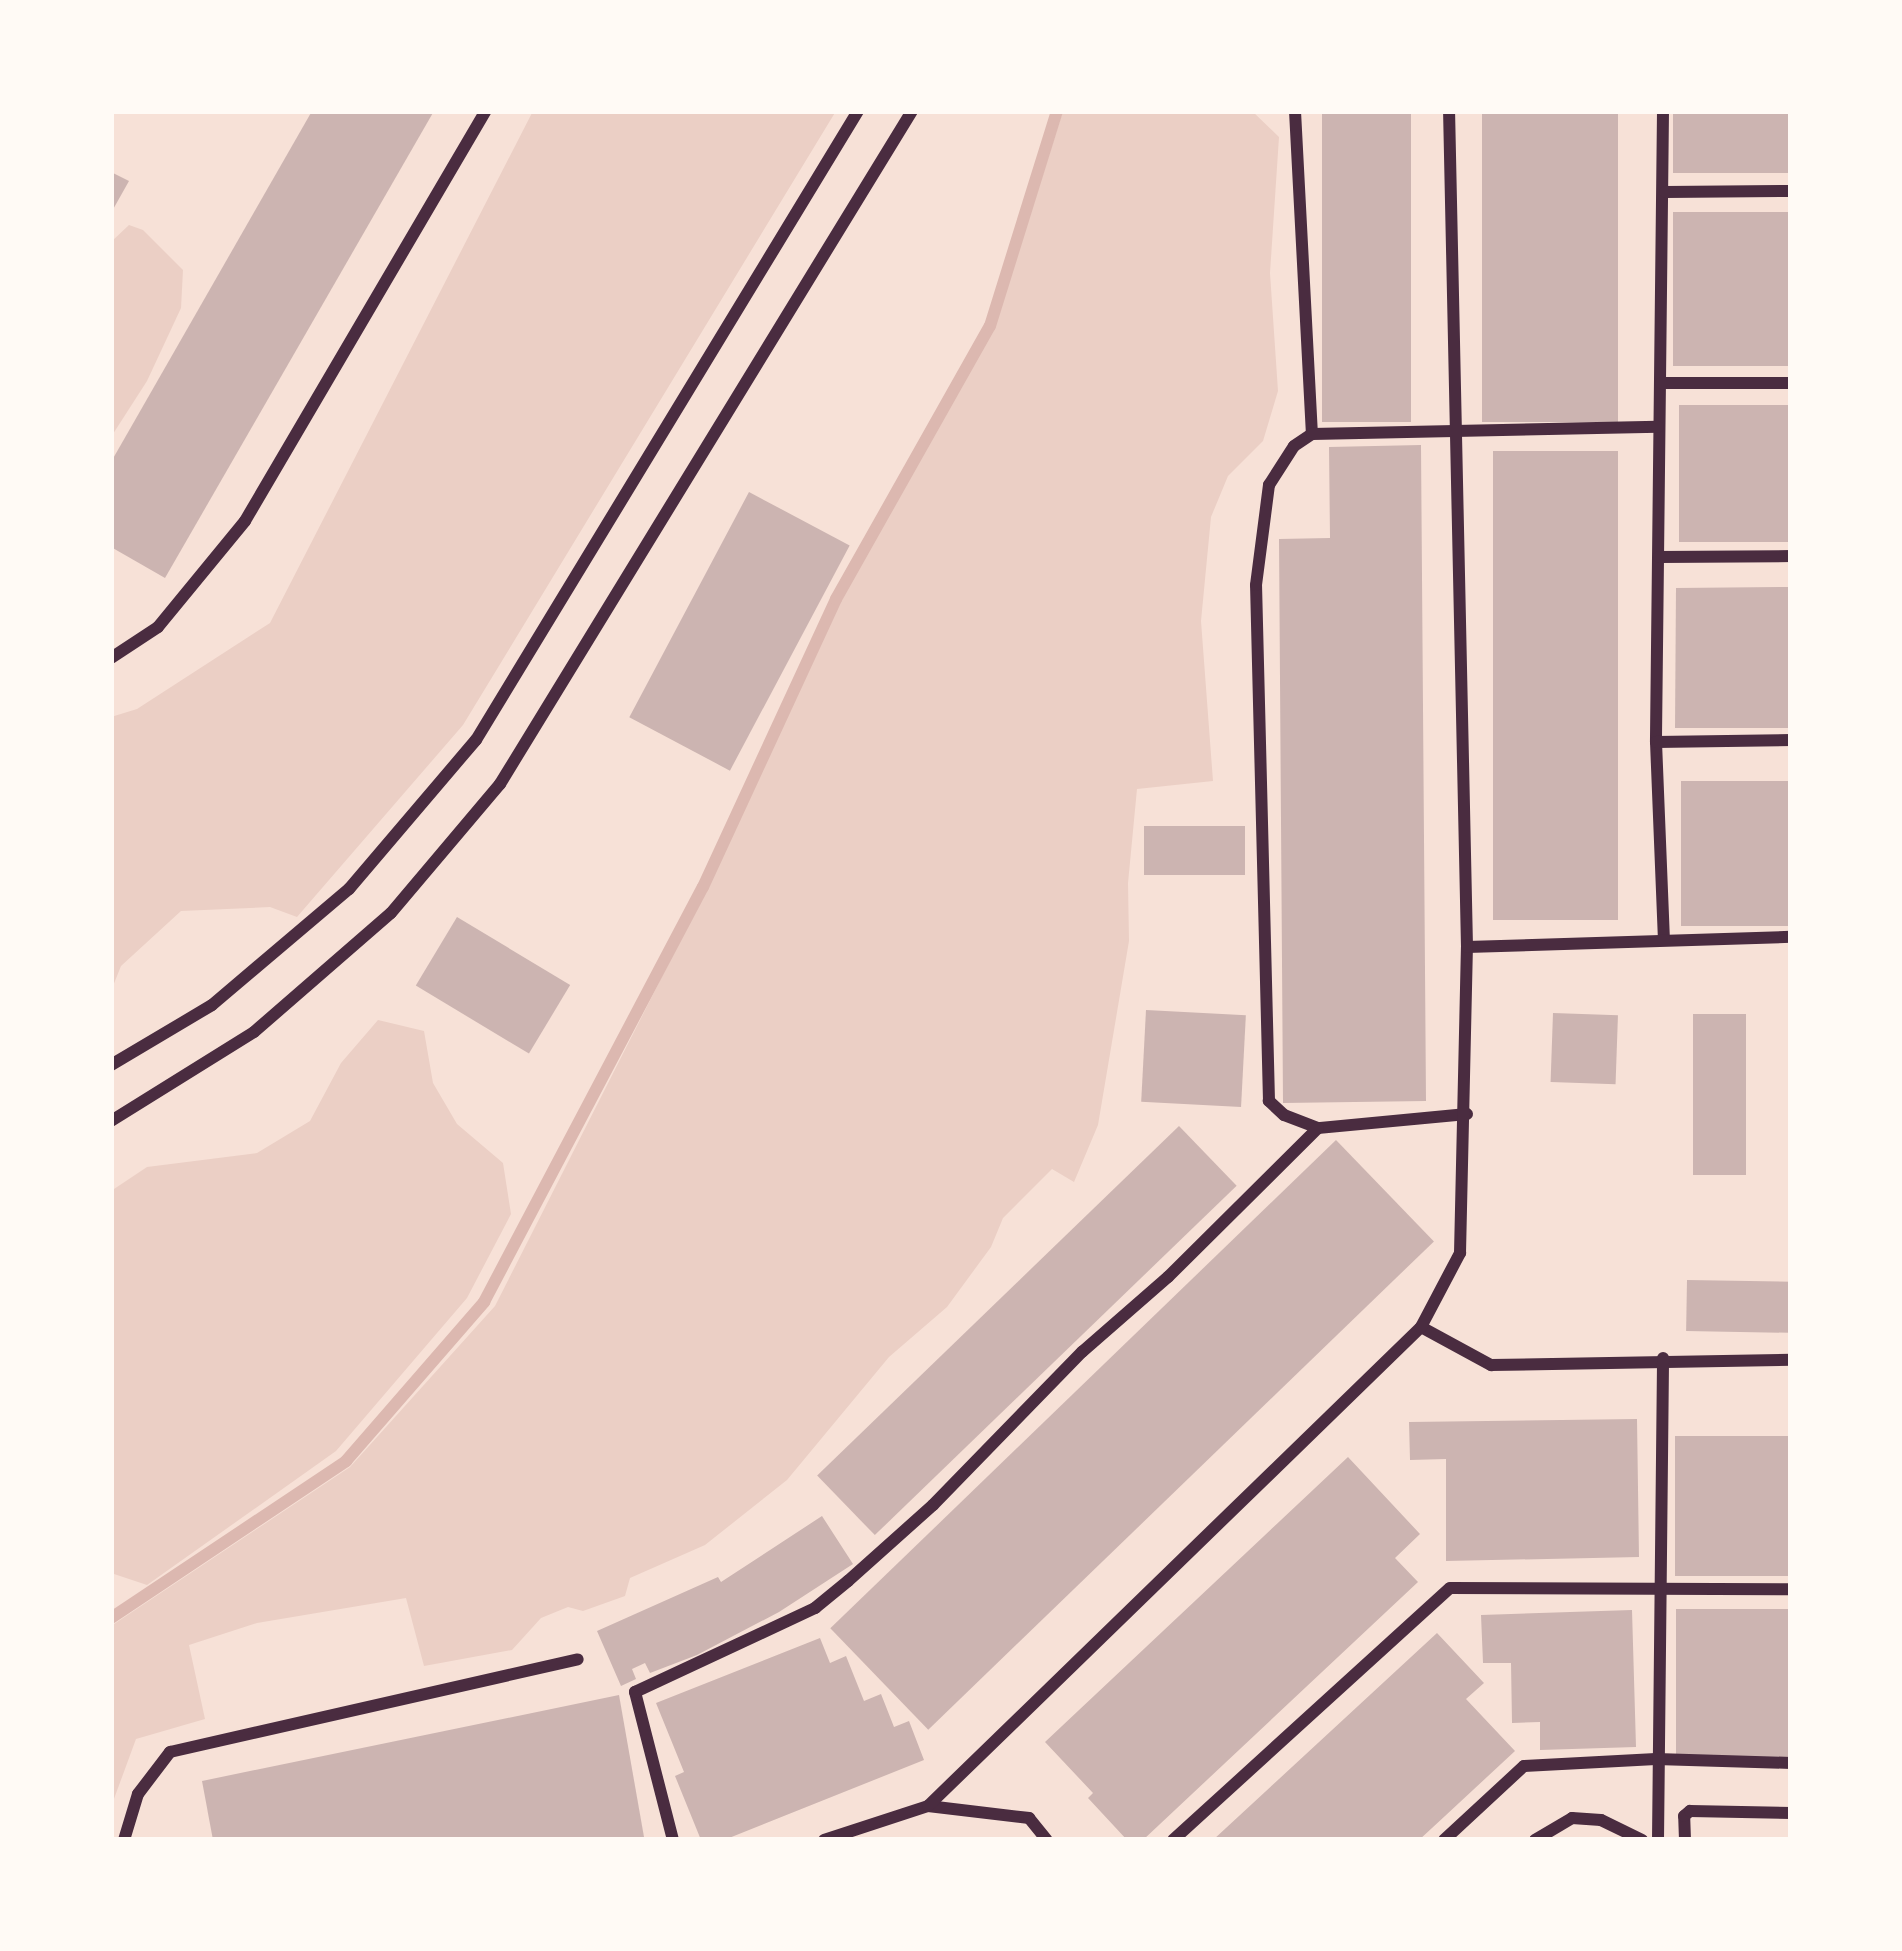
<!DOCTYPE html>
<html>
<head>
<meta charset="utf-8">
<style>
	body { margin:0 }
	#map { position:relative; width:1902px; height:1951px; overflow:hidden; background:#f7e1d7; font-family:Commissioner,sans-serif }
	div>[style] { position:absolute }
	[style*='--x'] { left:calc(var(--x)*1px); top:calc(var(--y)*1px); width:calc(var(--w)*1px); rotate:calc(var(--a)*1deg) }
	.green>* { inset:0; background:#ebcfc5 }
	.stream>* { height:12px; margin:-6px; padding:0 6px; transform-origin:6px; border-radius:6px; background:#dcb8b0 }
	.building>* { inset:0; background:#ccb4b1; transform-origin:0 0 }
	.minor>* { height:12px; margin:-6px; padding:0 6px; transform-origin:6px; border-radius:6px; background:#4a2c40 }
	span { translate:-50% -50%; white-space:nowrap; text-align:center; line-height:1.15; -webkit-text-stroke:9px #fffaf5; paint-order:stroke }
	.frame { position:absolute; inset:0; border:114px solid #fffaf5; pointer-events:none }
</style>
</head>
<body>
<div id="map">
	<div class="green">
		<i style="clip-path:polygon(533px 111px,836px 111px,463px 725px,297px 917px,270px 907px,181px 911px,121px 966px,111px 991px,111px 717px,137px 709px,270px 623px)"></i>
		<i style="clip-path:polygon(1063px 111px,1252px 111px,1279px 137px,1270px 273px,1278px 391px,1263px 441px,1228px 476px,1211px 517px,1201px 621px,1213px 781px,1137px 789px,1128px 883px,1129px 941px,1098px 1125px,1074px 1182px,1052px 1169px,1003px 1218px,991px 1247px,947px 1307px,889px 1357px,787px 1480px,705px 1545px,630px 1578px,625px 1596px,583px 1611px,568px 1607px,541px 1618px,512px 1650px,424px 1666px,406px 1598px,257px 1623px,189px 1645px,205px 1719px,136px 1739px,111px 1807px,111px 1626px,350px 1467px,495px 1306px,707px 888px,840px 602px,994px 329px)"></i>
		<i style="clip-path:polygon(129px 225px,143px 230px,183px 270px,181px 308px,147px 381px,111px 437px,111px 242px)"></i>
		<i style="clip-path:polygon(378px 1020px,424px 1031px,433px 1083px,457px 1124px,503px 1163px,511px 1214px,467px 1298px,336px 1451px,147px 1585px,111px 1573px,111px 1191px,147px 1167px,257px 1153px,310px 1121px,341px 1063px)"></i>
	</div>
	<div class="stream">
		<i style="--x:111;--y:1618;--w:283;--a:-33.7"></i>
		<i style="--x:346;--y:1461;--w:211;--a:-49"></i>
		<i style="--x:484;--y:1302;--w:469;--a:-62.2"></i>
		<i style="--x:703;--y:887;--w:317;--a:-65.2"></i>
		<i style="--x:836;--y:599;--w:313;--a:-60.6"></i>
		<i style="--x:990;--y:326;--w:225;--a:-72.7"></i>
	</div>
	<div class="building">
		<i style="clip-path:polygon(312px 111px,434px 111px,165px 578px,111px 547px,111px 462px)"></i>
		<i style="left:1322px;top:111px;width:89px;height:311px"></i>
		<i style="left:1482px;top:111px;width:136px;height:311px"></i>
		<i style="left:1673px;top:111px;width:118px;height:62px"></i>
		<i style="clip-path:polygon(111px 172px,129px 181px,111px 213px)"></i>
		<i style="left:1791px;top:212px;width:154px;height:118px;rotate:90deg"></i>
		<i style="left:1679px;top:405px;width:112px;height:137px"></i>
		<i style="clip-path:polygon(1421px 445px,1426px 1101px,1283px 1103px,1279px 539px,1330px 538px,1329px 447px)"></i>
		<i style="left:1493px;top:451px;width:125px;height:469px"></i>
		<i style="left:749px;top:492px;width:114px;height:255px;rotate:28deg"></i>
		<i style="clip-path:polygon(1783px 587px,1791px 587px,1791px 728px,1675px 728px,1676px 588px)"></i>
		<i style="left:1791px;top:781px;width:145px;height:110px;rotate:90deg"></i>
		<i style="left:1144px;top:826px;width:101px;height:49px"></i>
		<i style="left:457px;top:917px;width:132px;height:80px;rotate:31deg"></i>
		<i style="left:1146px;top:1010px;width:100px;height:92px;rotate:3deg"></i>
		<i style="left:1553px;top:1013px;width:65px;height:69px;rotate:2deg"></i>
		<i style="left:1693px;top:1014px;width:53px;height:161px"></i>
		<i style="left:1179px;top:1126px;width:83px;height:503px;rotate:46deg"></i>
		<i style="left:1336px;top:1140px;width:141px;height:703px;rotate:46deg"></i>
		<i style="left:1687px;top:1280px;width:104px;height:51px;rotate:1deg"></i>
		<i style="clip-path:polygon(1637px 1419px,1639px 1557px,1446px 1561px,1446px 1459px,1410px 1460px,1409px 1422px)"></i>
		<i style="left:1791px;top:1436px;width:140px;height:116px;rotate:90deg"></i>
		<i style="clip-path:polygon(1348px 1457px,1420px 1534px,1395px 1558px,1418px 1582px,1143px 1840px,1127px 1840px,1088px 1798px,1093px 1793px,1045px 1742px)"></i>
		<i style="clip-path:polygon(822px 1516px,853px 1564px,779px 1612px,697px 1655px,650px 1673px,645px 1663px,632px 1669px,636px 1679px,621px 1686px,597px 1631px,718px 1577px,721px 1582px)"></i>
		<i style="left:1791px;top:1609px;width:150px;height:115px;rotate:90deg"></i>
		<i style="clip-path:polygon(1632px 1610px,1636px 1747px,1540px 1750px,1540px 1722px,1512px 1723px,1511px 1663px,1483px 1663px,1481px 1615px)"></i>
		<i style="clip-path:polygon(1437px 1633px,1484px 1683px,1466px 1699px,1515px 1751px,1445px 1816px,1419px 1840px,1213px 1840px)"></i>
		<i style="clip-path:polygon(820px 1638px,830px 1663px,846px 1656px,864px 1701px,881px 1694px,894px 1727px,909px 1721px,924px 1760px,724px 1840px,701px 1840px,675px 1776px,684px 1772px,656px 1703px)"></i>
		<i style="clip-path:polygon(619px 1695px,644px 1837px,213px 1840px,202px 1781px)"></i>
	</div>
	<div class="minor">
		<i style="--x:1295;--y:111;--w:323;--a:87"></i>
		<i style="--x:1663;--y:111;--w:631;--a:90.64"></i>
		<i style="--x:1656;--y:742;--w:195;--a:87.7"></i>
		<i style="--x:1665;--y:192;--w:126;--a:-0.5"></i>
		<i style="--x:1661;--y:383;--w:130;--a:0"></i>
		<i style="--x:1659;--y:557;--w:132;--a:-0.4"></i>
		<i style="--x:111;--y:658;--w:56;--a:-33.4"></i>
		<i style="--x:158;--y:627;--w:137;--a:-50.6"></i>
		<i style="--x:245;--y:521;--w:476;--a:-59.6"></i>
		<i style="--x:1656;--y:742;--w:135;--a:-0.8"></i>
		<i style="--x:1467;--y:947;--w:324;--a:-1.8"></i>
		<i style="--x:111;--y:1065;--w:117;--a:-30.7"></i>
		<i style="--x:212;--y:1005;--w:180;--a:-40.3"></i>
		<i style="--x:349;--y:889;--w:196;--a:-49.6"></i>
		<i style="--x:476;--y:740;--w:736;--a:-58.73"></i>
		<i style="--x:1467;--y:1114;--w:150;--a:174.6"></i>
		<i style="--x:1318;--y:1128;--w:36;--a:-159"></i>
		<i style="--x:1284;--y:1115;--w:21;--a:-137"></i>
		<i style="--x:1269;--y:1101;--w:516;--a:-91.44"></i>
		<i style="--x:1256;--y:585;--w:101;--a:-82.6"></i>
		<i style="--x:1269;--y:485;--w:46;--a:-57.3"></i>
		<i style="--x:1294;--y:446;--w:22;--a:-34"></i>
		<i style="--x:1312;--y:434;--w:346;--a:-1.2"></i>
		<i style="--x:111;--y:1121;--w:168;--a:-31.9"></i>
		<i style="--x:254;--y:1032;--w:181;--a:-41"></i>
		<i style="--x:391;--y:913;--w:169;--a:-49.8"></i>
		<i style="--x:500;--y:784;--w:789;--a:-58.53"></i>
		<i style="--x:1421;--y:1327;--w:80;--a:28.5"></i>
		<i style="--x:1491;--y:1365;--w:300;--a:-1"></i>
		<i style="--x:928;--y:1806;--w:102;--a:6.8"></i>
		<i style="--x:1029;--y:1818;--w:28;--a:51"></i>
		<i style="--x:124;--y:1840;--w:48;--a:-73.1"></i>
		<i style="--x:138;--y:1794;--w:53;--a:-52.7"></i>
		<i style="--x:170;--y:1752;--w:418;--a:-12.8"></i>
		<i style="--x:673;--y:1840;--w:153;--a:-104.4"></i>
		<i style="--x:635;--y:1692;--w:199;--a:-25"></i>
		<i style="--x:815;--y:1608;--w:43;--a:-39.3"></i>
		<i style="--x:848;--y:1581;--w:114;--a:-41.8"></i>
		<i style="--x:933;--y:1505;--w:214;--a:-45.8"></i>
		<i style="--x:1082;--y:1352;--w:114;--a:-41.1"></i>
		<i style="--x:1168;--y:1277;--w:211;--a:-44.8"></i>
		<i style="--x:824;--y:1840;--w:109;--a:-18.1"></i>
		<i style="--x:928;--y:1806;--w:687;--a:-44.17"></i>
		<i style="--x:1421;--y:1327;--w:84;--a:-62.2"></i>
		<i style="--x:1460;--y:1253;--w:306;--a:-88.7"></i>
		<i style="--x:1467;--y:947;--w:836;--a:-91.23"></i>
		<i style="--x:1173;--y:1840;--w:374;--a:-42.3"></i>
		<i style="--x:1450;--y:1588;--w:341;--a:0.2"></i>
		<i style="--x:1444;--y:1840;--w:109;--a:-42.8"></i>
		<i style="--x:1524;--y:1766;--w:132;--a:-3"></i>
		<i style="--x:1656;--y:1759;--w:135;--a:1.7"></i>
		<i style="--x:1535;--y:1840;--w:43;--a:-30.7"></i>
		<i style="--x:1572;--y:1818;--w:29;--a:4"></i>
		<i style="--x:1601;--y:1820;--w:46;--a:26"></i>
		<i style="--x:1658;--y:1840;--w:482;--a:-89.4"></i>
		<i style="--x:1685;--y:1840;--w:24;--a:-92"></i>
		<i style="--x:1684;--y:1816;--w:8;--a:-40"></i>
		<i style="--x:1690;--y:1811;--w:101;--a:1.1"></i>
	</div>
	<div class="frame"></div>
</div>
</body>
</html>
